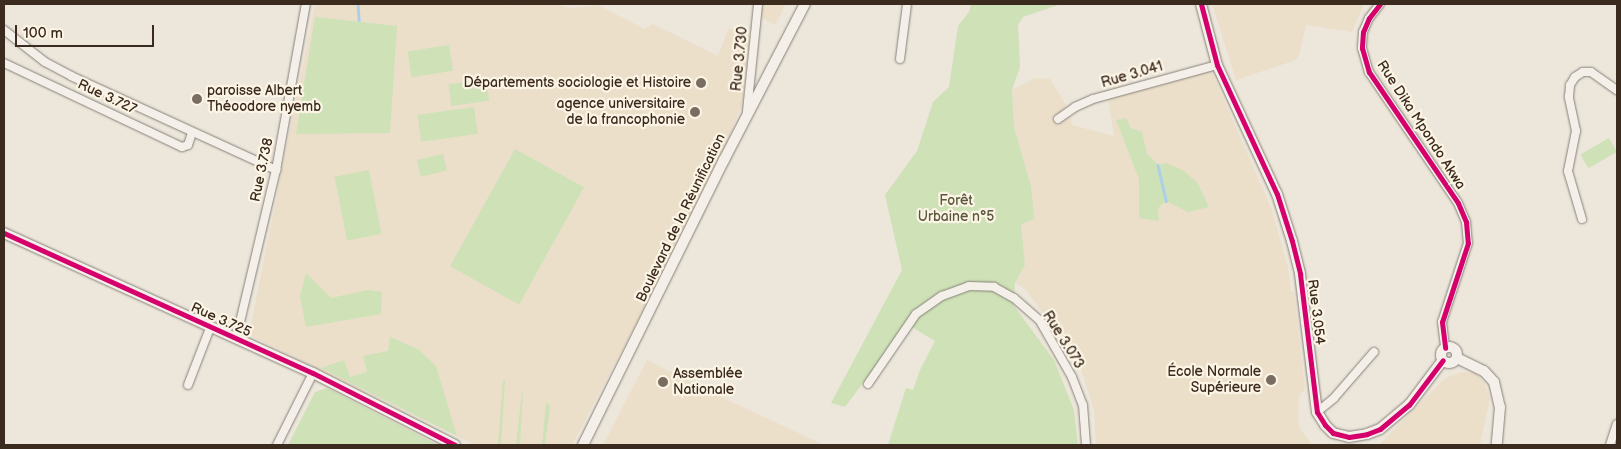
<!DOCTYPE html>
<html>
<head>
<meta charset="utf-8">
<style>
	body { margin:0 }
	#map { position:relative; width:1621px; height:449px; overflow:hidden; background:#ece6db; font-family:"Balsamiq Sans",sans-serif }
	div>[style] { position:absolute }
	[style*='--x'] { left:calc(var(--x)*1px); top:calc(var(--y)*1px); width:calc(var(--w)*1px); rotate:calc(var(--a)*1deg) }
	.built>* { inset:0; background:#ebdfca }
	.green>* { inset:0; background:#cee1b7; transform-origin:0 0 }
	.stream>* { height:2.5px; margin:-1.25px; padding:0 1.25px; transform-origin:1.25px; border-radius:1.25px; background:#abd0e8 }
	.roads { filter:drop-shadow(0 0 1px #868078) drop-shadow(0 0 1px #868078) }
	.street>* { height:8px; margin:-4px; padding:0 4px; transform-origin:4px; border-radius:4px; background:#f4f0e9 }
	.secondary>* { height:10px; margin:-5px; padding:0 5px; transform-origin:5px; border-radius:5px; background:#f4f0e9 }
	.secondary>.ring { margin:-5px; padding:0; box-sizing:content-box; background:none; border:10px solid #f4f0e9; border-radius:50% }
	.cycleway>* { height:5px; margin:-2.5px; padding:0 2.5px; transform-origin:2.5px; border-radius:2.5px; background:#d6006c }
	.dots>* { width:14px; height:14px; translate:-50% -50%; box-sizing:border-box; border:2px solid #fcf5e5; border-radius:50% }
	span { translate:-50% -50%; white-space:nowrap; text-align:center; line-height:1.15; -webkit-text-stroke:4.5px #fcf5e5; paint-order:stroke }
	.street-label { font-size:14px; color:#3b2a1e }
	.poi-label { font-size:14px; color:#3b2a1e }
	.right { translate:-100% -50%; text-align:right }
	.left { translate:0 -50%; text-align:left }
	.park-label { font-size:14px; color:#5a573d }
	.frame { position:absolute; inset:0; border:5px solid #3b2a1e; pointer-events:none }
	.scale { position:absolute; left:15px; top:25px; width:139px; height:22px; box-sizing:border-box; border:2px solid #3b2a1e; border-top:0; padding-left:6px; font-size:15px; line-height:18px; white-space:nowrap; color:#3b2a1e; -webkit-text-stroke:4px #fcf5e5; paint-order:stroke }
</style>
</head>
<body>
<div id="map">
	<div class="built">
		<i style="clip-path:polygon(315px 4px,511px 4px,511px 6px,516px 4px,552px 4px,573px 8px,597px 5px,645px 29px,653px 24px,718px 56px,729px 28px,750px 36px,743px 101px,714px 176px,572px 445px,475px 445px,249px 335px)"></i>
		<i style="clip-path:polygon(763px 4px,786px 4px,775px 25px,761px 17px)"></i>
		<i style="clip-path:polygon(1212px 4px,1364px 4px,1352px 32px,1306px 25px,1299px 56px,1296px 60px,1236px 80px)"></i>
		<i style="clip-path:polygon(1210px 68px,1272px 210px,1288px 268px,1291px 291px,1294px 292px,1305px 389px,1299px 396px,1298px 418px,1299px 427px,1312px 445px,1096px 445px,1094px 410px,1081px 369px,1038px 306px,1026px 290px,1015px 282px,1025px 265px,1021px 223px,1031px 186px,1014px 127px,1012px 90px,1035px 78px,1050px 79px,1068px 109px,1072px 125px,1114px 136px,1108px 97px)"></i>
		<i style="clip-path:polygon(647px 360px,736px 404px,824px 445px,603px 445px)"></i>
		<i style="clip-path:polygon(1463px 372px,1476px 373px,1484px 382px,1490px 399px,1480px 445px,1379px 445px,1445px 378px)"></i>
	</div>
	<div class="green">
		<i style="clip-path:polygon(971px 4px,1061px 4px,1023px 17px,1018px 25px,1020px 67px,1012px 90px,1014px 127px,1031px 186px,1034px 219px,1021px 224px,1025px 265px,1015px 282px,1014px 306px,1054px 360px,1074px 410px,1078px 445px,888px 445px,906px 388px,913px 390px,920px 370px,935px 341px,907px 324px,845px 407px,831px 403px,902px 270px,885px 195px,917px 151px,933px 102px,949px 87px,958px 26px,969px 12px)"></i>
		<i style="clip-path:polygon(315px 17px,397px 26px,390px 133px,296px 134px)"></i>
		<i style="left:449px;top:45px;width:26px;height:42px;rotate:81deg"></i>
		<i style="left:486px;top:79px;width:22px;height:38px;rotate:82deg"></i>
		<i style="left:474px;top:107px;width:27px;height:57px;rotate:82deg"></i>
		<i style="clip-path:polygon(1126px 118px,1131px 128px,1142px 132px,1147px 154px,1158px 165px,1166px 163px,1182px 170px,1197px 182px,1209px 207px,1188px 212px,1166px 201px,1158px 208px,1159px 221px,1139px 218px,1139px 179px,1116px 120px)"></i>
		<i style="left:1609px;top:138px;width:16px;height:33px;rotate:60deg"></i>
		<i style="left:515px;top:149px;width:79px;height:134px;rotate:29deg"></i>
		<i style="left:443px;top:154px;width:17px;height:27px;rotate:77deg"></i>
		<i style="left:369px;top:170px;width:65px;height:35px;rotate:79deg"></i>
		<i style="clip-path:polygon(306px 273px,331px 298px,368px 290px,382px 292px,381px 314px,306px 327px,300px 296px)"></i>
		<i style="clip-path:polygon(390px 337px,418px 349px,436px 366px,457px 436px,321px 368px,344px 360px,350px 377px,367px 372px,363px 356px,388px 351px)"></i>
		<i style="clip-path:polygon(505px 380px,501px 445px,498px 445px,503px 381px)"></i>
		<i style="clip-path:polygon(327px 388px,438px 445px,288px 445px,315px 392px)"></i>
		<i style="clip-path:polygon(523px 390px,520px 445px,516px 445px,522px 391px)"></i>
		<i style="clip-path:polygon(546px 403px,548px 403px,550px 407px,545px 445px,542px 445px)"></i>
	</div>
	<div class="stream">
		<i style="--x:358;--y:4;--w:16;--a:86"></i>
		<i style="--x:1158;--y:165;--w:37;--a:77"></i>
	</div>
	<div class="roads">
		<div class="street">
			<i style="--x:1380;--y:4;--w:18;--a:128"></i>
			<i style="--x:1369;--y:18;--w:15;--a:113"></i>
			<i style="--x:1363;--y:32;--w:16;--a:94"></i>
			<i style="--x:1362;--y:48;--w:25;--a:74"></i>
			<i style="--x:1369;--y:72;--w:158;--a:55.8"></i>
			<i style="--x:1458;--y:203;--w:21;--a:67"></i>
			<i style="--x:1466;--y:222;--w:21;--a:85"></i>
			<i style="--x:1468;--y:243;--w:83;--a:108.2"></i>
			<i style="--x:1442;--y:322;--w:26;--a:83"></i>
			<i style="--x:4;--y:30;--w:52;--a:38"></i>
			<i style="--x:45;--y:62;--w:30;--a:28"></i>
			<i style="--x:71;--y:76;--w:226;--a:24.6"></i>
			<i style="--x:900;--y:59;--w:55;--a:-82.7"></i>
			<i style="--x:4;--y:63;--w:197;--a:25.3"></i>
			<i style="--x:182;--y:147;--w:6;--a:-18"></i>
			<i style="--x:188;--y:145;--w:13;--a:-72"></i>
			<i style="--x:747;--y:111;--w:108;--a:-84.1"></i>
			<i style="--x:1058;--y:119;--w:21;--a:-35"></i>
			<i style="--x:1075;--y:107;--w:20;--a:-24"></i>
			<i style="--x:1093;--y:99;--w:129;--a:-15.3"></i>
			<i style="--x:1582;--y:219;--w:50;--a:-106.3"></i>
			<i style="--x:1568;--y:171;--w:41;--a:-78.7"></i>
			<i style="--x:1576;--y:131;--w:35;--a:-102"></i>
			<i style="--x:1569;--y:97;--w:12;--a:-85"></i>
			<i style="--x:1570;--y:85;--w:9;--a:-58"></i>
			<i style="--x:1575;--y:77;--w:9;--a:-32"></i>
			<i style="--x:1583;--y:72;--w:8;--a:0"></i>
			<i style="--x:1591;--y:72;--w:32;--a:35"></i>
			<i style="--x:236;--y:339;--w:174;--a:-76.7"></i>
			<i style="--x:276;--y:170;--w:169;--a:-79.8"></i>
			<i style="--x:868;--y:384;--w:85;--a:-55.6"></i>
			<i style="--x:916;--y:314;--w:32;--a:-35"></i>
			<i style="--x:942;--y:296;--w:29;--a:-20"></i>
			<i style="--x:969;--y:286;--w:25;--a:2"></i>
			<i style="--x:994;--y:287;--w:23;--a:29"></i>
			<i style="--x:1014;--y:298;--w:35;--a:41"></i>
			<i style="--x:1040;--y:321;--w:64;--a:60.3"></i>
			<i style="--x:1072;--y:377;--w:30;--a:69"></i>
			<i style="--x:1083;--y:405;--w:40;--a:85.7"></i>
			<i style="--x:188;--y:385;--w:61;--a:-68.9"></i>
			<i style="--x:1317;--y:412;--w:22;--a:-39"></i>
			<i style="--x:1334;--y:398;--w:61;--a:-49"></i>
			<i style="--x:277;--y:445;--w:80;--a:-63.4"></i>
			<i style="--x:1610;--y:445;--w:22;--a:-72"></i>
		</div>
		<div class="secondary">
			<i style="--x:1201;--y:4;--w:63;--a:75.3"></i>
			<i style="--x:1217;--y:65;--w:142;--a:65.1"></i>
			<i style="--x:1277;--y:194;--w:49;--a:72.3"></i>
			<i style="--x:1292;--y:241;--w:34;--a:76"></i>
			<i style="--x:1300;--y:274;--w:139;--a:83"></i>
			<i style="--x:1317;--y:412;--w:15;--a:58"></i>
			<i style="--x:1325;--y:425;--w:11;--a:45"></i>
			<i style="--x:1333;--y:433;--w:16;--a:14"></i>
			<i style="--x:1349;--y:437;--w:18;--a:-9"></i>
			<i style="--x:1367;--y:434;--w:14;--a:-21"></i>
			<i style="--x:1380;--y:429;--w:38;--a:-40"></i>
			<i style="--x:1409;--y:405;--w:56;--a:-52.9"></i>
			<i style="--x:4;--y:233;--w:339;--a:24.4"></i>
			<i style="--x:313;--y:373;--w:159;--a:26.9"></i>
			<i class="ring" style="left:1441px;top:347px;width:6px;height:6px"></i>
			<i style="--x:1457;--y:358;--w:30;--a:26"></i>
			<i style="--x:1484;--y:371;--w:15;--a:48"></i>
			<i style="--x:1494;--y:382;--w:26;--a:77"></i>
			<i style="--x:1500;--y:407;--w:38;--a:95"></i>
			<i style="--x:583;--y:445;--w:318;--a:-63.7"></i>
			<i style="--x:724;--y:160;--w:176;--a:-62.6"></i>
		</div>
	</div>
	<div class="cycleway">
		<i style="--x:1201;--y:4;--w:63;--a:75.3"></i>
		<i style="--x:1217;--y:65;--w:142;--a:65.1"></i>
		<i style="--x:1277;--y:194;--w:49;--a:72.3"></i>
		<i style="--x:1292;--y:241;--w:34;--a:76"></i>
		<i style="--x:1300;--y:274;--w:139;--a:83"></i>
		<i style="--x:1317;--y:412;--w:15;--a:58"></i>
		<i style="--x:1325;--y:425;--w:11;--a:45"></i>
		<i style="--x:1333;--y:433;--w:16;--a:14"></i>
		<i style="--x:1349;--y:437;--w:18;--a:-9"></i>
		<i style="--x:1367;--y:434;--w:14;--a:-21"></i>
		<i style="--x:1380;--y:429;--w:38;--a:-40"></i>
		<i style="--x:1409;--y:405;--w:56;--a:-52.9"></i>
		<i style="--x:1380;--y:4;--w:18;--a:128"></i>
		<i style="--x:1369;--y:18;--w:15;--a:113"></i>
		<i style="--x:1363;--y:32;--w:16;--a:94"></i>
		<i style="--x:1362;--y:48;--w:25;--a:74"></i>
		<i style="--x:1369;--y:72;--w:158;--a:55.8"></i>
		<i style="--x:1458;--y:203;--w:21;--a:67"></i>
		<i style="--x:1466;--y:222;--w:21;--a:85"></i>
		<i style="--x:1468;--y:243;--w:83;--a:108.2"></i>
		<i style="--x:1442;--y:322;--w:26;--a:83"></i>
		<i style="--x:4;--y:233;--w:339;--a:24.4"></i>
		<i style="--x:313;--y:373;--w:159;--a:26.9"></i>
	</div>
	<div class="dots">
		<i style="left:701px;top:83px;background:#796c60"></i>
		<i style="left:197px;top:99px;background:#796c60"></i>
		<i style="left:695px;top:112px;background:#796c60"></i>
		<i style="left:1271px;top:380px;background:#796c60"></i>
		<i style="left:663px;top:382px;background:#796c60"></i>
	</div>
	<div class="street-label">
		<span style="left:740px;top:59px;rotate:-84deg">Rue 3.730</span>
		<span style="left:1132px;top:75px;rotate:-16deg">Rue 3.041</span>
		<span style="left:107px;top:97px;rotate:25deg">Rue 3.727</span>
		<span style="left:1421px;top:125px;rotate:57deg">Rue Dika Mpondo Akwa</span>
		<span style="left:262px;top:170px;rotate:-78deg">Rue 3.738</span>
		<span style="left:681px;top:218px;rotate:-64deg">Boulevard de la Réunification</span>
		<span style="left:1316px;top:312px;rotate:83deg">Rue 3.054</span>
		<span style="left:221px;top:320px;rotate:24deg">Rue 3.725</span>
		<span style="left:1063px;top:340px;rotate:58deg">Rue 3.073</span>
	</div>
	<div class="poi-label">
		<span class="right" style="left:691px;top:83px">Départements sociologie et Histoire</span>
		<span class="left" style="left:207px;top:99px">paroisse Albert<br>Théoodore nyemb</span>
		<span class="right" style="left:685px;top:112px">agence universitaire<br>de la francophonie</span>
		<span class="right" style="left:1261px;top:380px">École Normale<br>Supérieure</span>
		<span class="left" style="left:673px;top:382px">Assemblée<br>Nationale</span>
	</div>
	<div class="park-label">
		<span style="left:956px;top:209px">Forêt<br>Urbaine n°5</span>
	</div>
	<div class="frame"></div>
	<div class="scale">100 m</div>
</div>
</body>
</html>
